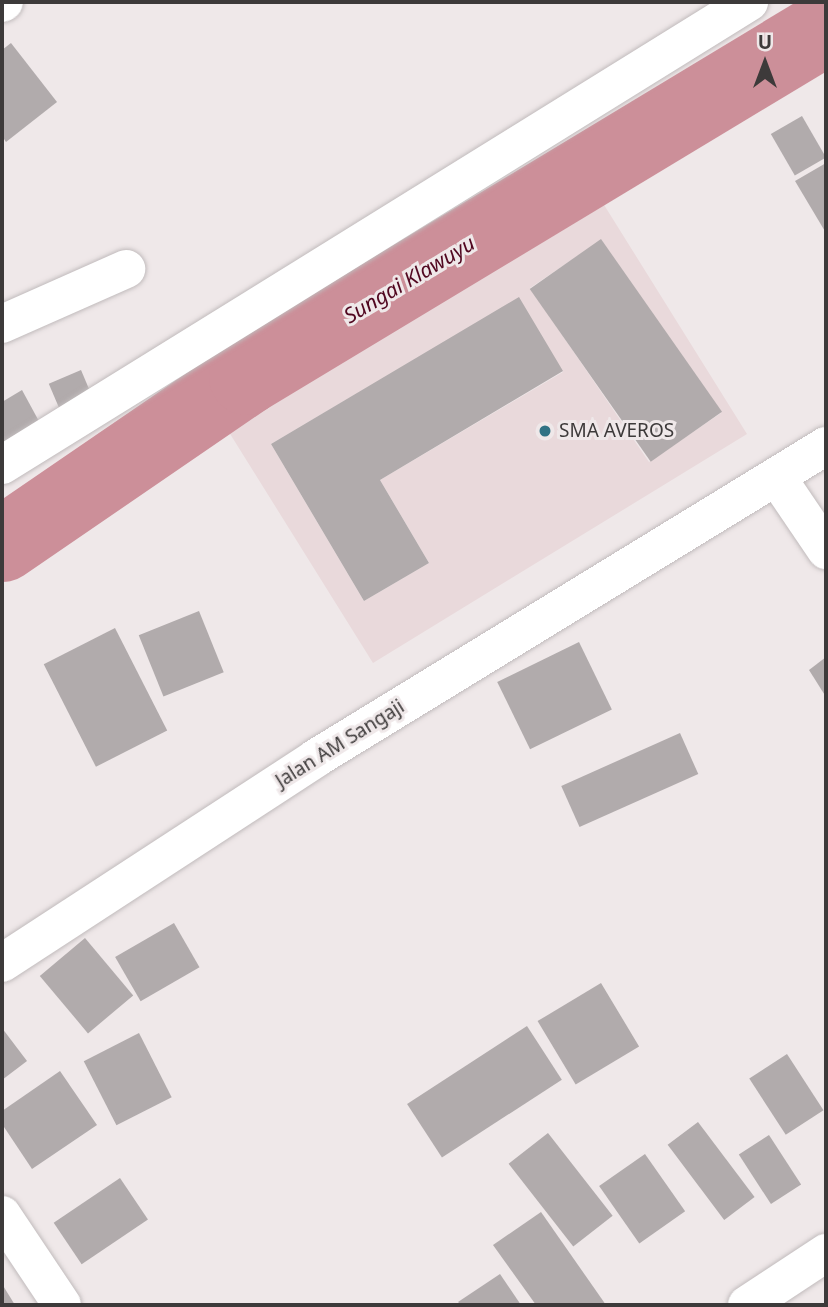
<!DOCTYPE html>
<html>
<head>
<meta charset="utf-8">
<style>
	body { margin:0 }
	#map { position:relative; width:828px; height:1307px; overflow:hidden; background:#efe8e9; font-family:"Noto Sans",sans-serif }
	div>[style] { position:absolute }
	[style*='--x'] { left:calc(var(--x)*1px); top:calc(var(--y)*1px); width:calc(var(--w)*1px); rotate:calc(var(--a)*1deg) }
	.built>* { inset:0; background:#e9d9db }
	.river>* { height:75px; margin:-37.5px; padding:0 37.5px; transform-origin:37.5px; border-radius:37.5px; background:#cc8f99 }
	.building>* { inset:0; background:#b1abac; transform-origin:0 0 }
	.roads { filter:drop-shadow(0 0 2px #c1bbbc) drop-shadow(0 0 2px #c1bbbc) }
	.minor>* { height:38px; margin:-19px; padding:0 19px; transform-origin:19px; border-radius:19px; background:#fff }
	.dots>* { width:19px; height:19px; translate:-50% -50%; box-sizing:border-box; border:4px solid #efe8e9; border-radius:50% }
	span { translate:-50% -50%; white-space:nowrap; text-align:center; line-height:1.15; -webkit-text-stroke:6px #efe8e9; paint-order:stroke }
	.poi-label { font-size:19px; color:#3d3a3a }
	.left { translate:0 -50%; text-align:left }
	.street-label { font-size:19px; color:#3d3a3a }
	.water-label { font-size:21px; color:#510720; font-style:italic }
	.frame { position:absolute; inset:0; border:4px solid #3d3a3a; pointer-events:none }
	.north { position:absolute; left:730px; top:28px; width:70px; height:70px; -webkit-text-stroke:5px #efe8e9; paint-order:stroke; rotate:0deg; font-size:19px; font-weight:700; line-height:28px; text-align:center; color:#3d3a3a }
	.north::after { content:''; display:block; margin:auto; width:24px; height:32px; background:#3d3a3a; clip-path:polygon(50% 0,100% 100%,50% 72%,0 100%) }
</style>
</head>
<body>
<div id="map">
	<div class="built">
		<i style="clip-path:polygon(evenodd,601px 200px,747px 434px,373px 663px,227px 429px,601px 200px,601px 240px,721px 413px,649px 462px,530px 288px,601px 240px,601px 200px,519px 298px,563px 372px,380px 480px,429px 563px,364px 601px,271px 444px,519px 298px)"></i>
	</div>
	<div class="river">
		<i style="--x:2;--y:544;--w:296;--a:-34.4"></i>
		<i style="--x:246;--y:377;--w:677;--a:-31.11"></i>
	</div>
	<div class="building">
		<i style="clip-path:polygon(11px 43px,57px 102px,6px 142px,2px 136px,2px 50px)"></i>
		<i style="left:802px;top:116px;width:48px;height:36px;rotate:60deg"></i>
		<i style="clip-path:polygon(826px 163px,826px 233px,795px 181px)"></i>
		<i style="left:601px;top:239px;width:211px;height:87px;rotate:55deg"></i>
		<i style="clip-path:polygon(519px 297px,563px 371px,380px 480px,429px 563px,364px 601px,271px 444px)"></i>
		<i style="left:81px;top:370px;width:33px;height:35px;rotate:67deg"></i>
		<i style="clip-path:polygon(22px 390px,47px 436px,11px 455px,2px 438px,2px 402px)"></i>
		<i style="left:199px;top:611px;width:66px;height:65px;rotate:68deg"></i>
		<i style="left:115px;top:628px;width:115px;height:80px;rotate:63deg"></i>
		<i style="left:579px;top:642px;width:75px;height:91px;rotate:64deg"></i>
		<i style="clip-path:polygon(826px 657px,826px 697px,809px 670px)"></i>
		<i style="left:680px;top:733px;width:45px;height:130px;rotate:66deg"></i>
		<i style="left:174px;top:923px;width:51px;height:68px;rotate:60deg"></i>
		<i style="left:85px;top:938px;width:75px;height:59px;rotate:50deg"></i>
		<i style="left:601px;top:983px;width:74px;height:74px;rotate:59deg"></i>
		<i style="left:527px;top:1026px;width:64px;height:143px;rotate:57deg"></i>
		<i style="clip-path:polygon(2px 1028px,27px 1061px,2px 1080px)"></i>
		<i style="left:139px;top:1033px;width:72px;height:62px;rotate:63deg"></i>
		<i style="left:787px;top:1054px;width:67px;height:45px;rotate:57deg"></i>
		<i style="clip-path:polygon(60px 1071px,97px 1125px,32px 1169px,2px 1124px,2px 1111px)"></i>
		<i style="left:698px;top:1122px;width:94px;height:38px;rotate:53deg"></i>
		<i style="left:548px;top:1133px;width:105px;height:50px;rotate:52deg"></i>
		<i style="left:769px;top:1135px;width:59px;height:36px;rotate:57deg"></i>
		<i style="left:645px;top:1154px;width:70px;height:56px;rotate:55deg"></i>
		<i style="left:120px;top:1178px;width:50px;height:80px;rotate:56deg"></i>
		<i style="clip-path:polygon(541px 1212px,606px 1305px,536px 1305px,493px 1245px)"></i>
		<i style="clip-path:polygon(500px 1274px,521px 1305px,461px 1305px,458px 1302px)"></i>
		<i style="clip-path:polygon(2px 1284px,15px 1305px,2px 1305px)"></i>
	</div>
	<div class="roads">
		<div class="minor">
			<i style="--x:2;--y:3;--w:2;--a:-27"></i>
			<i style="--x:2;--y:324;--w:136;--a:-23.9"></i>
			<i style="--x:2;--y:465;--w:879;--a:-31.79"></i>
			<i style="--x:778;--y:479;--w:86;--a:55.9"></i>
			<i style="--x:2;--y:963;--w:375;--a:-33.1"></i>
			<i style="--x:316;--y:758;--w:598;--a:-31.46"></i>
			<i style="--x:2;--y:1215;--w:108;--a:56.3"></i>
			<i style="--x:747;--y:1305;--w:95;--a:-33.4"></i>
		</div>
	</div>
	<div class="dots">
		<i style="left:545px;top:431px;background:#307284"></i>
	</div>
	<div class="poi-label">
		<span class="left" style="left:559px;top:431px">SMA AVEROS</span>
	</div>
	<div class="street-label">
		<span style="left:340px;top:744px;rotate:-32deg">Jalan AM Sangaji</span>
	</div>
	<div class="water-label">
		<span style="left:409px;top:279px;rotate:-31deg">Sungai Klawuyu</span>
	</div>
	<div class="frame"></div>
	<div class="north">U</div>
</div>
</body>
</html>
